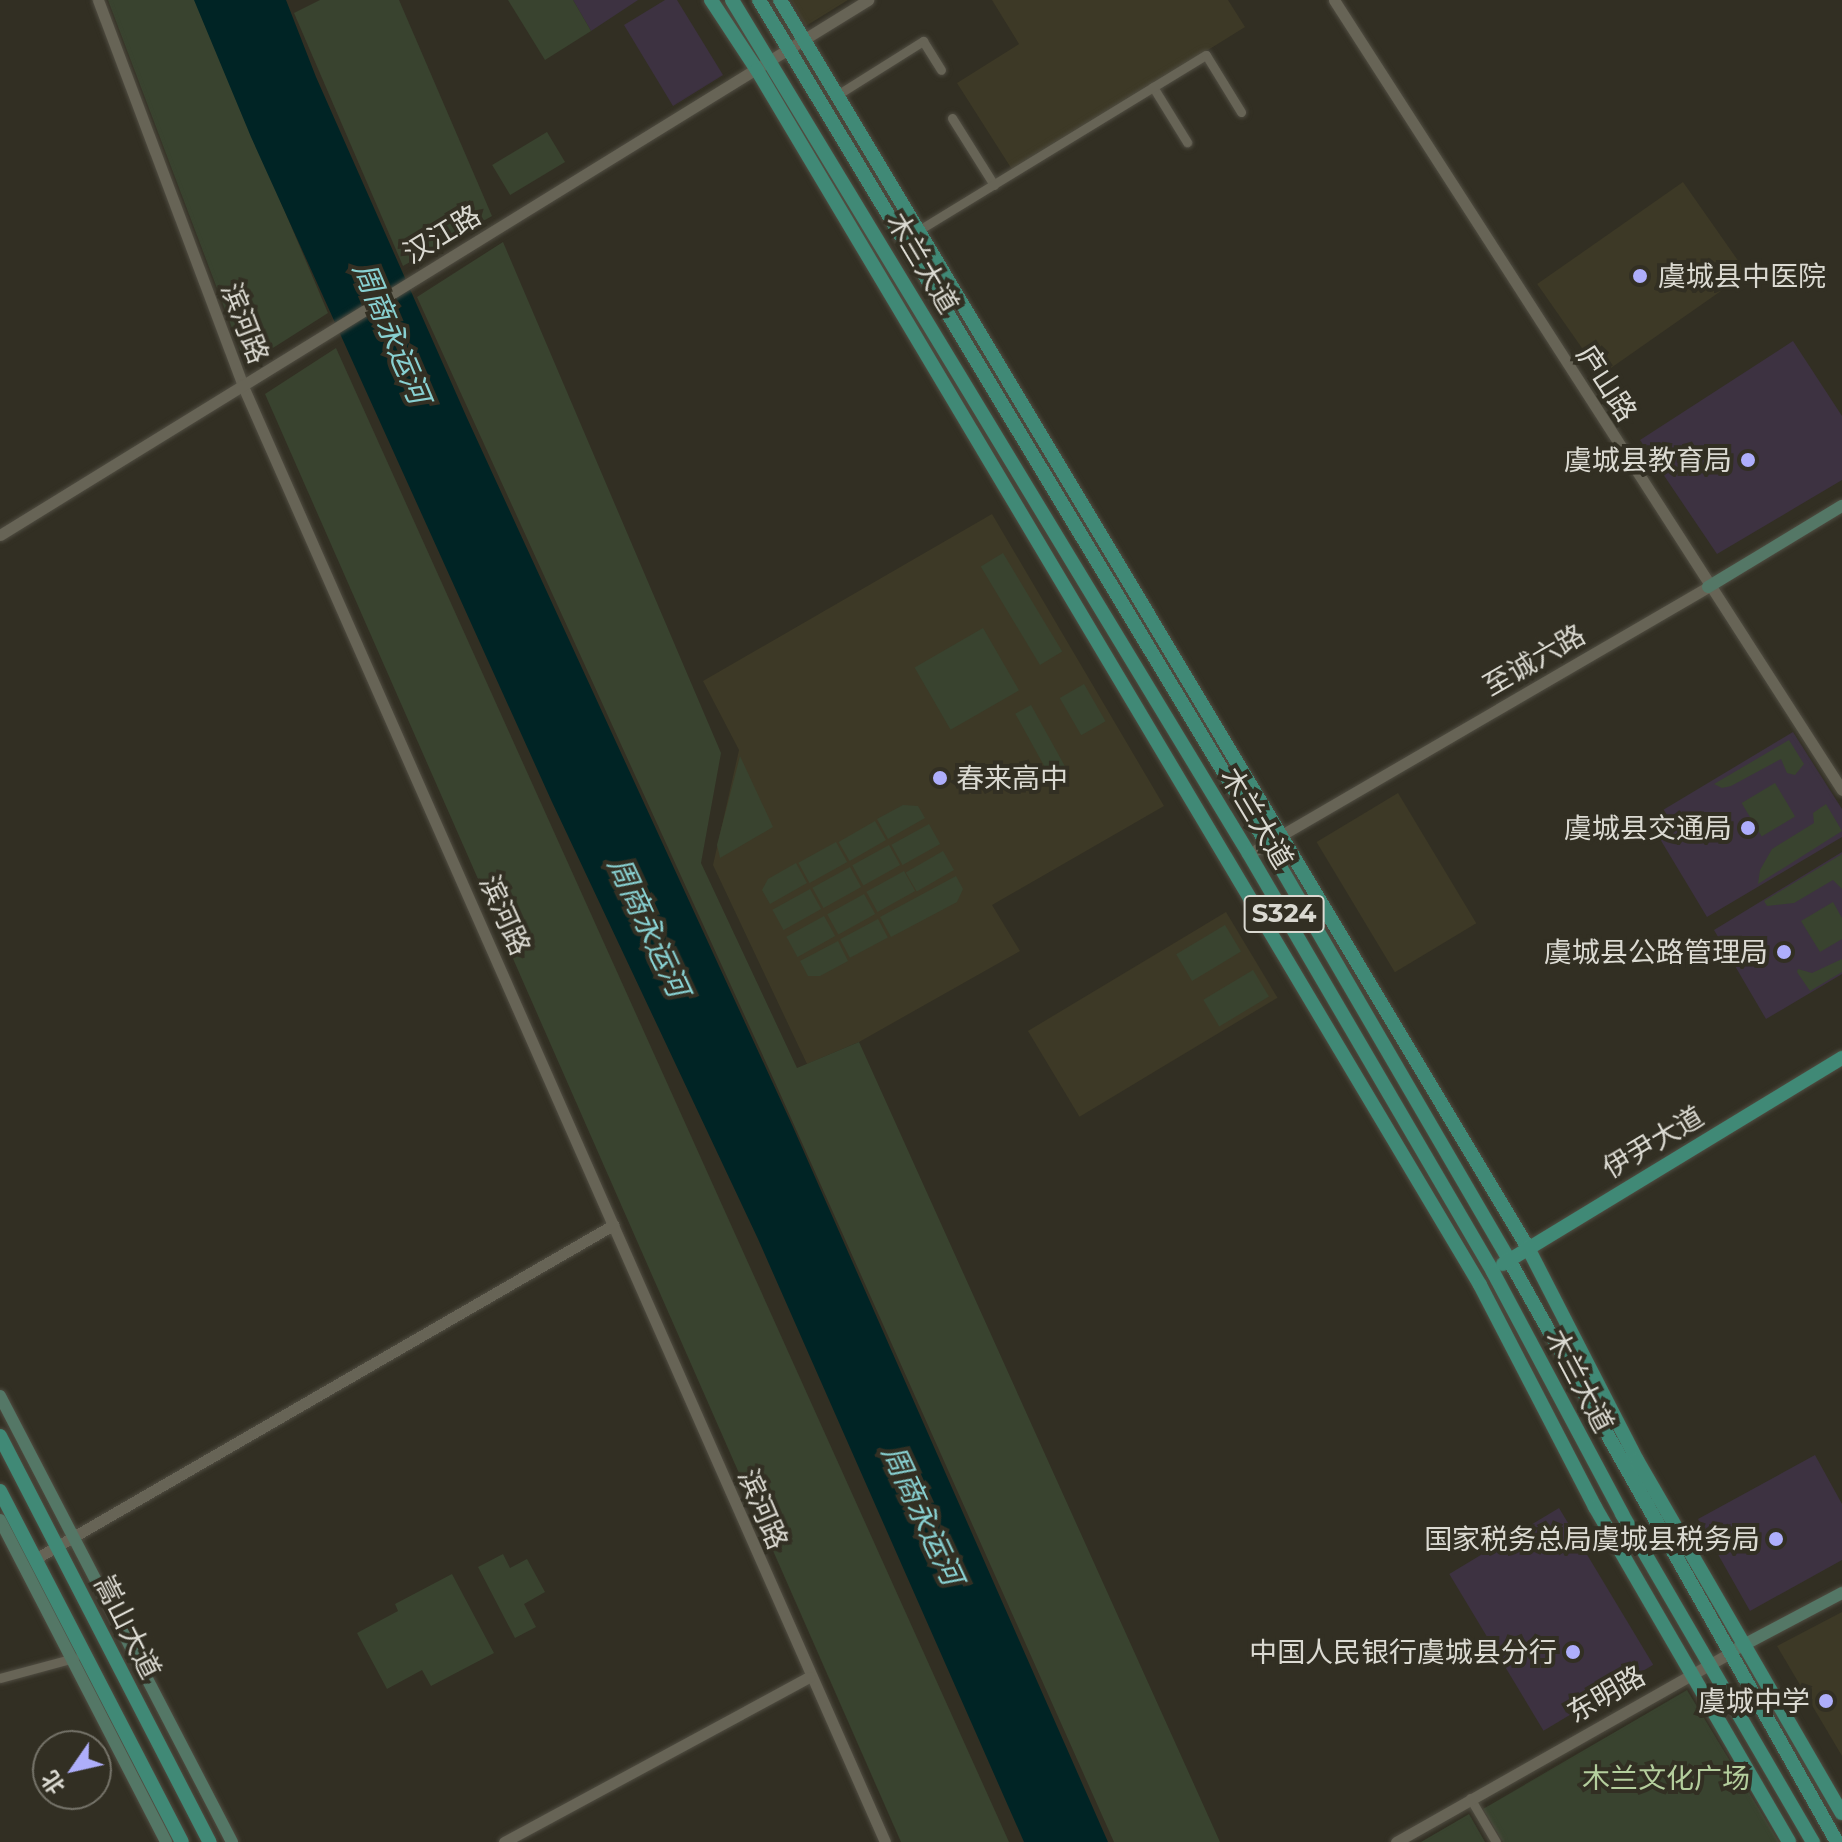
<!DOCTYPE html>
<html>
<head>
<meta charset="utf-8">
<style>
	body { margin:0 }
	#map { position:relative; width:1842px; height:1842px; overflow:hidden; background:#322f23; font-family:Montserrat,"Noto Sans SC",sans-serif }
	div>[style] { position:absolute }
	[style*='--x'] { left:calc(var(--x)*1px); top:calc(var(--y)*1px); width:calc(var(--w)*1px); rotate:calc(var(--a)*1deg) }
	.commercial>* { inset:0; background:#3d3241; transform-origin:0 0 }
	.built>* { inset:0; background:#3d3926; transform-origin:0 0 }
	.green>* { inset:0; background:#39432f; transform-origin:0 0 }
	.water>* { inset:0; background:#002425 }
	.roads { filter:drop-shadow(0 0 2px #504d42) drop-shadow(0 0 2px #504d42) }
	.minor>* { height:9px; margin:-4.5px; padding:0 4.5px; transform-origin:4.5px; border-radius:4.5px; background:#676456 }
	.tertiary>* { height:11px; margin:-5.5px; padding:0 5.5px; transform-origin:5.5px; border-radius:5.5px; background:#676456 }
	.secondary>* { height:12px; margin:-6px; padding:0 6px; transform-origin:6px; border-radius:6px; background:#547766 }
	.primary>* { height:14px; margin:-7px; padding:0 7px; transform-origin:7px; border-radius:7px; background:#408976 }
	.dots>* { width:22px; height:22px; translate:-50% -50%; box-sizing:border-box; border:4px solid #322f23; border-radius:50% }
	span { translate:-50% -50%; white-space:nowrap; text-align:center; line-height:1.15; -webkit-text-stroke:8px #322f23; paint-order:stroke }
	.shield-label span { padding:2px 6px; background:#322f23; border:2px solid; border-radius:6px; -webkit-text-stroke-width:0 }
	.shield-label { font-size:26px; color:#dad9d1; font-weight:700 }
	.street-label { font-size:28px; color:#dad9d1 }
	.poi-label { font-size:28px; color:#dad9d1 }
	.left { translate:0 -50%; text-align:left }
	.right { translate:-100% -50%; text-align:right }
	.park-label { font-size:28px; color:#b4ce9d }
	.water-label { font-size:30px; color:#88d0d1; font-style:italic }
	.north { position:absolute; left:32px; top:1730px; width:80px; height:80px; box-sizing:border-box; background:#322f23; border:2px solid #757369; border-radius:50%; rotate:236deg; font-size:22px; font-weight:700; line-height:32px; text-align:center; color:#dad9d1 }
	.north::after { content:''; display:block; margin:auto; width:28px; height:36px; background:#aeaefb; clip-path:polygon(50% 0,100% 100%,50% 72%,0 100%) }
</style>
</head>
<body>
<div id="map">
	<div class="commercial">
		<i style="clip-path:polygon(573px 0,638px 0,591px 31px)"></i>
		<i style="clip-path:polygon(665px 0,677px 0,723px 75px,673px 106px,624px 25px)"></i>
		<i style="clip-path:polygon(1793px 341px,1842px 416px,1842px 480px,1717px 554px,1640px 440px)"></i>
		<i style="clip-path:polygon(1793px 732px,1842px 809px,1842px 837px,1707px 917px,1648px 819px)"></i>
		<i style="clip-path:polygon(1842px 852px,1842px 974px,1766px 1019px,1714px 930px)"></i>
		<i style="clip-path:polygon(1815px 1455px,1842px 1504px,1842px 1560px,1750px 1611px,1698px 1519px)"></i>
		<i style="left:1559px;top:1508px;width:183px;height:128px;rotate:59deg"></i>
	</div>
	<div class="built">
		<i style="clip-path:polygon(791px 0,848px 0,806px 26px)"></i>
		<i style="clip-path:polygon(992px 0,1228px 0,1245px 27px,1013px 171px,957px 83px,1019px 44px)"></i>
		<i style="left:1683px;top:182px;width:111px;height:178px;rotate:55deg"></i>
		<i style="clip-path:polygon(992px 514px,1164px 806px,992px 905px,1020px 951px,859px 1042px,807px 1064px,713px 865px,739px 750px,703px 681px)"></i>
		<i style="left:1398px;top:793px;width:152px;height:95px;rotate:59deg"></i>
		<i style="left:1226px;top:912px;width:100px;height:231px;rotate:59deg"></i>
		<i style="clip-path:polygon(1842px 1612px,1842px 1756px,1777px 1646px)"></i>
	</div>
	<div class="green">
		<i style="clip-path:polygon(108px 0,195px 0,328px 313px,246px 365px)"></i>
		<i style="clip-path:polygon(320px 0,399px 0,492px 216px,403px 266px,294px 13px)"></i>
		<i style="clip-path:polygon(508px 0,573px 0,591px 31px,545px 60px)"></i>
		<i style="left:547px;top:132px;width:35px;height:64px;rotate:59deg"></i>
		<i style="clip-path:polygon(503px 242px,721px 753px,701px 863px,797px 1068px,859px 1042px,1220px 1842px,1114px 1842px,774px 1080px,417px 297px)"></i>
		<i style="clip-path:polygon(336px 348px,1009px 1842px,901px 1842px,265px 394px)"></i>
		<i style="left:1003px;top:553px;width:115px;height:26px;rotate:59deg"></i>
		<i style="left:983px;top:628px;width:72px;height:79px;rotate:60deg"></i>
		<i style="left:1084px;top:684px;width:43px;height:28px;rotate:60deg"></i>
		<i style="left:1031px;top:705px;width:78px;height:18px;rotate:61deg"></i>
		<i style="clip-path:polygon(1789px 740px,1804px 764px,1795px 775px,1787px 773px,1781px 759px,1731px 786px,1722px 788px,1714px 784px)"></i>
		<i style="clip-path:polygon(740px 756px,773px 827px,720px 858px,717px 845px)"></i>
		<i style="left:1775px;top:783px;width:39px;height:39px;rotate:59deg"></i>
		<i style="clip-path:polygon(1826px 804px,1842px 831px,1758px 884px,1760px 870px,1772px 849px,1814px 823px,1813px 813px)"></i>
		<i style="clip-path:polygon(903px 805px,918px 806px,925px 818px,888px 839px,877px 819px)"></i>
		<i style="left:875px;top:821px;width:22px;height:42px;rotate:60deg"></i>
		<i style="left:929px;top:824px;width:23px;height:43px;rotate:61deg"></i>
		<i style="left:836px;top:842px;width:23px;height:43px;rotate:61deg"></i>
		<i style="left:889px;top:845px;width:23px;height:42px;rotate:61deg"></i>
		<i style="left:943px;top:851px;width:22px;height:43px;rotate:60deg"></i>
		<i style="clip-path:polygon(1842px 854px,1842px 889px,1833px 880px,1794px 903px,1767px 906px,1764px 901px)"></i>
		<i style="clip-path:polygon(796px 863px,807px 883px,770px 904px,762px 890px,768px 879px)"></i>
		<i style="left:850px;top:867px;width:23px;height:43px;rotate:61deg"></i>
		<i style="left:904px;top:871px;width:23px;height:43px;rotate:61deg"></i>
		<i style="clip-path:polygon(956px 876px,963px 889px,957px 902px,891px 937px,880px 917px)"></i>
		<i style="left:810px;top:889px;width:23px;height:43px;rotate:61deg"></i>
		<i style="left:864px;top:894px;width:23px;height:42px;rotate:61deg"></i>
		<i style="clip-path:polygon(1833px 902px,1842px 918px,1842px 939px,1820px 952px,1801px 921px)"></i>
		<i style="left:824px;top:916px;width:23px;height:43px;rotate:61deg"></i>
		<i style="left:878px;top:919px;width:21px;height:43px;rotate:62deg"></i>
		<i style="left:1225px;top:925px;width:31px;height:57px;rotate:59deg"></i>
		<i style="clip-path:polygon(838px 941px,848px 961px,820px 976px,808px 976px,800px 961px)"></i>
		<i style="clip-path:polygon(1842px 959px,1842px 972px,1810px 991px,1797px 972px,1798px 969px,1812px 973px)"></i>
		<i style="left:1253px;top:970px;width:31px;height:58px;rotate:59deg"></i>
		<i style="clip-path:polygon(503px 1554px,510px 1568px,527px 1559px,545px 1592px,524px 1604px,536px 1627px,515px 1638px,478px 1567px)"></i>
		<i style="clip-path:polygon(452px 1574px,494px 1653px,431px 1686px,422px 1670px,387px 1689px,357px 1633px,398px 1611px,395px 1604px)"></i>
		<i style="clip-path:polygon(1687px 1690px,1779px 1842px,1503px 1842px,1483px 1809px)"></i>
		<i style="clip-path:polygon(1469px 1814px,1485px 1842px,1421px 1842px)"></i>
	</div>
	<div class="water">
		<i style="clip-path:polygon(194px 0,286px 0,316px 77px,467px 418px,793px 1127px,1108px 1842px,1024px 1842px,758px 1239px,552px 802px,251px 137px)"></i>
	</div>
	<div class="roads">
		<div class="minor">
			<i style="--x:1153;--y:87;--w:65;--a:58.3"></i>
			<i style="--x:837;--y:95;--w:102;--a:-32.1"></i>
			<i style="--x:923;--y:41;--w:34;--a:58"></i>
			<i style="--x:952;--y:118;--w:79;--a:57.9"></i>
			<i style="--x:919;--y:230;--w:336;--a:-31.4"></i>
			<i style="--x:1206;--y:55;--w:67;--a:58.4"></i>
			<i style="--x:0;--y:1678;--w:77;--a:-15.1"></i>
			<i style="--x:1470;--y:1798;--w:51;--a:59.4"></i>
		</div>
		<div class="tertiary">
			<i style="--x:98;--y:0;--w:410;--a:69.4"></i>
			<i style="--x:242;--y:384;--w:1593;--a:66.2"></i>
			<i style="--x:1334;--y:0;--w:939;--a:57.26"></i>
			<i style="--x:0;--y:535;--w:1020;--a:-31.65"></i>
			<i style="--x:1249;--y:854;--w:531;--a:-30.19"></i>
			<i style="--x:35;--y:1559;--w:668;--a:-30.02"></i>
			<i style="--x:504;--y:1842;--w:347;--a:-28.4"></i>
			<i style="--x:1396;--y:1842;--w:382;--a:-29.5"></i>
		</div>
		<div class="secondary">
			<i style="--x:1708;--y:587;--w:157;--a:-31.2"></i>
			<i style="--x:0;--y:1396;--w:503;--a:62.52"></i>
			<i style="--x:0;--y:1520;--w:362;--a:62.7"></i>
			<i style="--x:1738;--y:1648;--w:118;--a:-27.9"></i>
		</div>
		<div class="primary">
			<i style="--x:711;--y:0;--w:84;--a:56.7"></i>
			<i style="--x:757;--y:70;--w:1414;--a:59.24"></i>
			<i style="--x:1480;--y:1285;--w:250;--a:62.6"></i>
			<i style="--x:1595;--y:1507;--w:387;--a:59.9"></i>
			<i style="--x:732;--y:0;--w:998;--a:58.81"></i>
			<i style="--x:1249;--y:854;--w:484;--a:59.7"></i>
			<i style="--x:1493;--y:1272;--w:274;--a:61.9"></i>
			<i style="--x:1622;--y:1514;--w:380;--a:59.8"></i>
			<i style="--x:759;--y:0;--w:985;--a:58.96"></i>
			<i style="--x:1267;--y:844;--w:481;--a:59.8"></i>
			<i style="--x:1509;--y:1260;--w:668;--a:60.6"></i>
			<i style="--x:780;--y:0;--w:1455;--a:59.06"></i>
			<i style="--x:1528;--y:1248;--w:238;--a:62.8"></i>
			<i style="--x:1637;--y:1460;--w:408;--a:59.9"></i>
			<i style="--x:1503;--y:1264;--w:397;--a:-31.3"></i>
			<i style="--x:0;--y:1436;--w:457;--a:62.7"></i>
			<i style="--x:0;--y:1491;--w:395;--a:62.6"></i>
		</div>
	</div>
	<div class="dots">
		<i style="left:1640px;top:276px;background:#aeaefb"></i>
		<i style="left:1748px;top:460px;background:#aeaefb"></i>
		<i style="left:940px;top:778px;background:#aeaefb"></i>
		<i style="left:1748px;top:828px;background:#aeaefb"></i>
		<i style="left:1784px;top:952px;background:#aeaefb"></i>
		<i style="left:1776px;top:1539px;background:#aeaefb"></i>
		<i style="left:1573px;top:1652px;background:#aeaefb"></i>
		<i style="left:1826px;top:1701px;background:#aeaefb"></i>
	</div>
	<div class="shield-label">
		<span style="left:1284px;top:914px">S324</span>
	</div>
	<div class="street-label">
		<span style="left:442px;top:234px;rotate:-31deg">汉江路</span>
		<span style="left:923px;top:263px;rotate:59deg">木兰大道</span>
		<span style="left:245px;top:323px;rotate:69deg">滨河路</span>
		<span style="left:1607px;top:383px;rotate:57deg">庐山路</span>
		<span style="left:1534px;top:660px;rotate:-30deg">至诚六路</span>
		<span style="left:1257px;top:818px;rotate:59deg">木兰大道</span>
		<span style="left:505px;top:915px;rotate:66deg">滨河路</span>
		<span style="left:1653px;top:1142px;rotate:-31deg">伊尹大道</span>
		<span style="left:1580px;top:1381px;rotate:62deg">木兰大道</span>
		<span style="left:763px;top:1509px;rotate:67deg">滨河路</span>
		<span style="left:128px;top:1627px;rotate:63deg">嵩山大道</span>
		<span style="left:1606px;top:1694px;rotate:-30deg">东明路</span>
	</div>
	<div class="poi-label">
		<span class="left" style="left:1658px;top:276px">虞城县中医院</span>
		<span class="right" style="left:1732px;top:460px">虞城县教育局</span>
		<span class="left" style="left:956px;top:778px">春来高中</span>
		<span class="right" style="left:1732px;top:828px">虞城县交通局</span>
		<span class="right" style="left:1768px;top:952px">虞城县公路管理局</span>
		<span class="right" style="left:1760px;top:1539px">国家税务总局虞城县税务局</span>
		<span class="right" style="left:1557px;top:1652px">中国人民银行虞城县分行</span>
		<span class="right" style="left:1810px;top:1701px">虞城中学</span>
	</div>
	<div class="park-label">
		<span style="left:1666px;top:1778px">木兰文化广场</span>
	</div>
	<div class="water-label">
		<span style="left:391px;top:333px;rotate:67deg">周商永运河</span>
		<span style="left:648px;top:927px;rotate:65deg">周商永运河</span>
		<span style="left:922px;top:1515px;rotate:65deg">周商永运河</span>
	</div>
	<div class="north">北</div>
</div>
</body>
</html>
